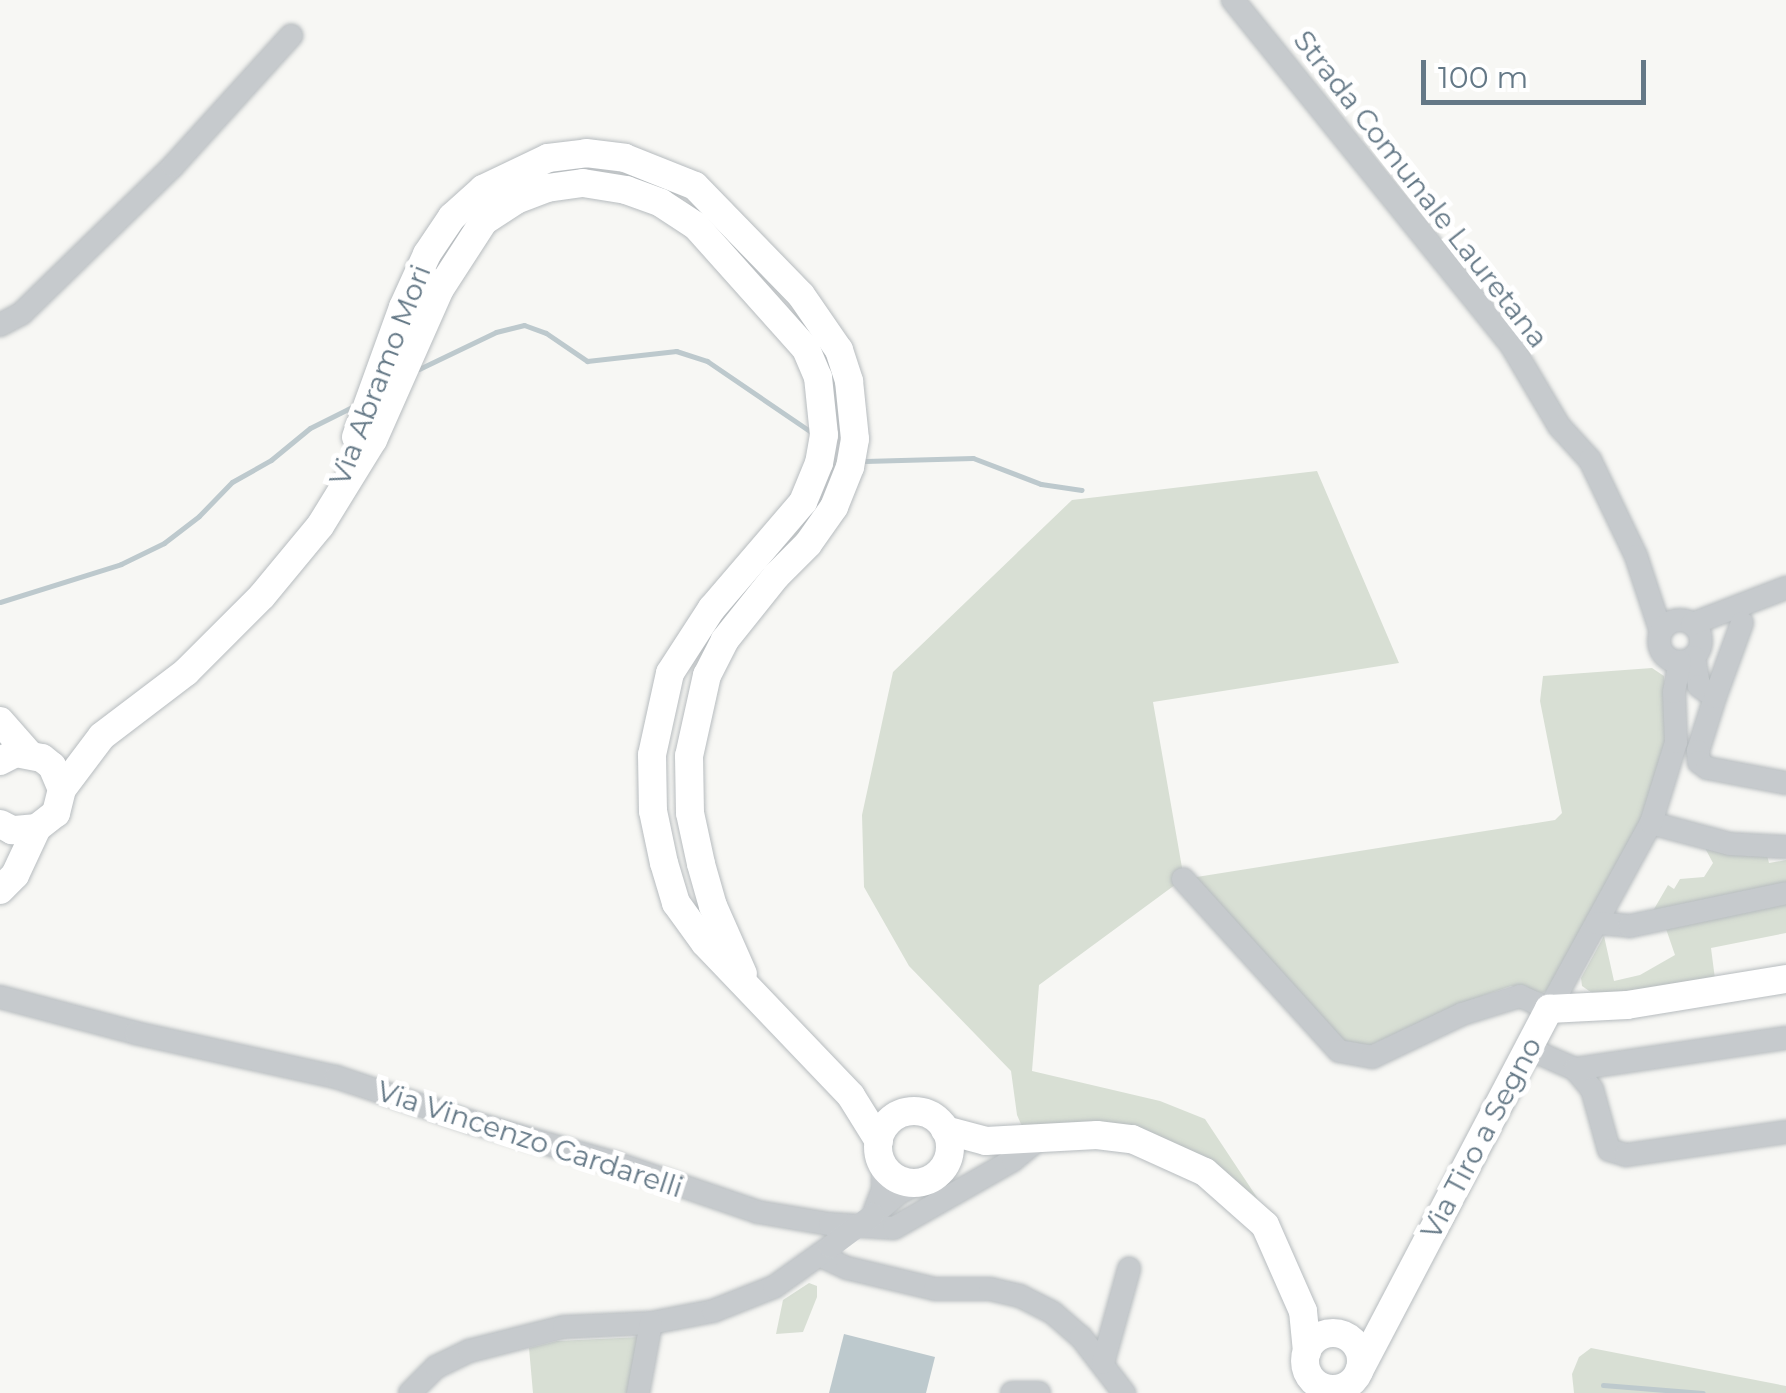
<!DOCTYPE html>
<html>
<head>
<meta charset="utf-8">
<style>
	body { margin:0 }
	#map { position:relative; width:1786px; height:1393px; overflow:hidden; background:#f7f7f4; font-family:Montserrat,sans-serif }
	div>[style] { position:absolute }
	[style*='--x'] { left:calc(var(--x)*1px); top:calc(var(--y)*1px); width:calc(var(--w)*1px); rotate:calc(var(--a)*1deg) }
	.green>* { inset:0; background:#d8dfd4 }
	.water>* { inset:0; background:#bdc9cd }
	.stream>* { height:5px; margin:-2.5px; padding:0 2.5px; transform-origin:2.5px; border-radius:2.5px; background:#bdc9cd }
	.roads { filter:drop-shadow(0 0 2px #b7bcbf) drop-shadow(0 0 2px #b7bcbf) }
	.minor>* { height:22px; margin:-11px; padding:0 11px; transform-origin:11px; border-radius:11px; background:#c6cacd }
	.minor>.ring { margin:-11px; padding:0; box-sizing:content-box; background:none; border:22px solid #c6cacd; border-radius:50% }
	.major>* { height:28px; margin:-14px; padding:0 14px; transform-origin:14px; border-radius:14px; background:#fff }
	.major>.ring { margin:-14px; padding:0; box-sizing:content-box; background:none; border:28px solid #fff; border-radius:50% }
	.minor-bridge>* { height:22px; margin:-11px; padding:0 11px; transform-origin:11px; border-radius:11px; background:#c6cacd }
	span { translate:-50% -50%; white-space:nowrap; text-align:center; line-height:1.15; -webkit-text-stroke:10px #fff; paint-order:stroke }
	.street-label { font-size:28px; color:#647886 }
	.scale { position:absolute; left:1421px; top:60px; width:225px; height:45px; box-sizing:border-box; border:5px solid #647886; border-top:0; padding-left:12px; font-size:30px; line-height:35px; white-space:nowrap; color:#647886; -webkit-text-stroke:8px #fff; paint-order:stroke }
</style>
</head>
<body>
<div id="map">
	<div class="green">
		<i style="clip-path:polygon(1317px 471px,1399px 663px,1153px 702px,1184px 879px,1555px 820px,1562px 813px,1540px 701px,1543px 676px,1652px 668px,1664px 676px,1670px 739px,1644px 821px,1548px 990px,1542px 993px,1511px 986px,1456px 1005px,1369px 1046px,1339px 1051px,1183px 879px,1039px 985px,1032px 1071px,1160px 1101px,1205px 1119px,1258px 1199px,1218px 1168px,1024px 1131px,1017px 1115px,1011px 1071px,909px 966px,864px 887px,862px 815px,893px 672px,1072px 500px)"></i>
		<i style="clip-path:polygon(1705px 848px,1767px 855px,1769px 863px,1786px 860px,1786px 886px,1650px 916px,1668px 885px,1674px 889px,1680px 879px,1704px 877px,1713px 863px)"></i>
		<i style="clip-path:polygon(1786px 898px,1786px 933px,1711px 948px,1715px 979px,1595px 995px,1582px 986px,1581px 978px,1604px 936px,1614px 981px,1640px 975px,1675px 955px,1664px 923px)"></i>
		<i style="clip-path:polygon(809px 1283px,817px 1286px,817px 1297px,803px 1332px,776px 1334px,783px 1300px)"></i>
		<i style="clip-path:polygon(641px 1337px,636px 1393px,533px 1393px,529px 1348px,557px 1341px)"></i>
		<i style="clip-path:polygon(1591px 1348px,1786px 1386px,1786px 1393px,1574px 1393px,1572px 1374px,1579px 1357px)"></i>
	</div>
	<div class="water">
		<i style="clip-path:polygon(844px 1334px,935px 1357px,926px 1393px,829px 1393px)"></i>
	</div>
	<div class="stream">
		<i style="--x:419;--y:369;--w:85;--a:-25.7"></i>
		<i style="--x:496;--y:332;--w:29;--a:-14"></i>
		<i style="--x:524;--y:325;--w:23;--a:20"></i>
		<i style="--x:546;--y:333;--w:50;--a:34.3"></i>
		<i style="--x:587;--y:361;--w:90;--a:-6.4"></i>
		<i style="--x:676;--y:351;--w:33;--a:18"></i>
		<i style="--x:707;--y:361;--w:126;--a:34.3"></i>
		<i style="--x:865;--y:461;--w:108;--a:-1.6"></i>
		<i style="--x:973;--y:458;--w:73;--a:20.9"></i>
		<i style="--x:1041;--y:484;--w:41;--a:8.3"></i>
		<i style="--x:0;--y:602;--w:127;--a:-17.4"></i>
		<i style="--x:121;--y:564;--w:48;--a:-26"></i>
		<i style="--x:164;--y:543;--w:44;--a:-37.6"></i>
		<i style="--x:199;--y:516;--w:47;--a:-45.9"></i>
		<i style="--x:232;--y:482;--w:45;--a:-29.4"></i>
		<i style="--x:271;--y:460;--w:50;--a:-39.4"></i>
		<i style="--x:310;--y:428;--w:51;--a:-26.6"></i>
		<i style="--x:1603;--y:1385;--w:100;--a:4.6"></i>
	</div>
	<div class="roads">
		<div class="minor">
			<i style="--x:1233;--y:0;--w:441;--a:51.1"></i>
			<i style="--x:1510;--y:343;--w:96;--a:59.4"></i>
			<i style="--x:1559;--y:426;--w:46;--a:47.6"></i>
			<i style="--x:1590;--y:460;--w:106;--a:64.4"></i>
			<i style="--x:1636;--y:556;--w:80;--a:71.8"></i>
			<i style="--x:0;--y:325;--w:24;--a:-28"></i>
			<i style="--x:21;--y:314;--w:212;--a:-44.2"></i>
			<i style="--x:173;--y:166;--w:176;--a:-47.8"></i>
			<i class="ring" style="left:1659px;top:620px;width:20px;height:20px"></i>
			<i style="--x:1692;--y:624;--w:101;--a:-21"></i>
			<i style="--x:1694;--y:657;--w:29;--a:80"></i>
			<i style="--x:1699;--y:686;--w:19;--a:35"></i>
			<i style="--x:1715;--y:697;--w:57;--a:107.5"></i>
			<i style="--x:1698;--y:751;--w:11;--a:85"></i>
			<i style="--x:1699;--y:762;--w:10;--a:37"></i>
			<i style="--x:1707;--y:768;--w:80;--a:10.8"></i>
			<i style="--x:1715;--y:697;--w:79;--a:-70"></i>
			<i style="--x:1651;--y:823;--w:82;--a:14.9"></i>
			<i style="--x:1730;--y:844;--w:56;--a:3.1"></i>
			<i style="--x:1183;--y:879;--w:232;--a:47.8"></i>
			<i style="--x:1339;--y:1051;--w:34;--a:10"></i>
			<i style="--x:1372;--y:1057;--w:100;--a:-25.5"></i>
			<i style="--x:1462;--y:1014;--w:61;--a:-17.2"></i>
			<i style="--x:1520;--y:996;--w:32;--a:24"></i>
			<i style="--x:1549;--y:1009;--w:212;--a:-61.3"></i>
			<i style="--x:1651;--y:823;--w:85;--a:-72.8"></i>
			<i style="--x:1676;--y:742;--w:50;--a:-92.3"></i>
			<i style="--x:1674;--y:692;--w:31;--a:-79"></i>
			<i style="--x:1597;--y:923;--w:33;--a:5"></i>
			<i style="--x:1630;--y:926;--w:159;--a:-11.9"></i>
			<i style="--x:0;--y:997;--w:141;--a:14.8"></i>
			<i style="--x:136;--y:1033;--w:205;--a:12.4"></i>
			<i style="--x:336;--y:1077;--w:142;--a:18.4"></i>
			<i style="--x:471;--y:1122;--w:150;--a:15.9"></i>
			<i style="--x:615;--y:1163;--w:151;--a:18.9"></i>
			<i style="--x:758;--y:1212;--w:73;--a:9.5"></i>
			<i style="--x:830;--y:1224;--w:64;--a:3.6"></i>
			<i style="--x:894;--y:1228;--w:137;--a:-29.7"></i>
			<i style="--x:1013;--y:1160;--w:35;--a:-39"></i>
			<i style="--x:1527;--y:1048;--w:52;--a:23.6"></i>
			<i style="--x:1575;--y:1069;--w:26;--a:50"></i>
			<i style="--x:1592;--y:1089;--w:63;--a:74.4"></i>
			<i style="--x:1609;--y:1150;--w:18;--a:16"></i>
			<i style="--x:1626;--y:1155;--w:162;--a:-8.2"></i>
			<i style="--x:1575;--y:1069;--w:213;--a:-8.4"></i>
			<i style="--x:875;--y:1210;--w:22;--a:-69"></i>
			<i style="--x:883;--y:1189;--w:24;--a:-90"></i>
			<i style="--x:873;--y:1215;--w:34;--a:-40"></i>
			<i style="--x:899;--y:1193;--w:22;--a:-27"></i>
			<i style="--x:819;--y:1255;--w:31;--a:25"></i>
			<i style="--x:847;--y:1268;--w:90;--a:13.4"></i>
			<i style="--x:935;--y:1289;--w:55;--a:0"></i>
			<i style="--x:990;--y:1289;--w:31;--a:13"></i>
			<i style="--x:1020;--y:1296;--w:37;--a:27"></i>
			<i style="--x:1053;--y:1313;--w:37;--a:41"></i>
			<i style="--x:1081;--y:1337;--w:71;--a:52.5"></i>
			<i style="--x:1103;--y:1363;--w:98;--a:-74.5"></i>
			<i style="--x:410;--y:1393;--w:37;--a:-45"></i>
			<i style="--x:436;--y:1367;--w:37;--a:-26"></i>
			<i style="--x:469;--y:1351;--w:98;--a:-14.2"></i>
			<i style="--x:564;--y:1327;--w:87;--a:-2.6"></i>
			<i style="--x:651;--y:1323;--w:63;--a:-11"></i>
			<i style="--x:713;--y:1311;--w:66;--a:-21.5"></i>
			<i style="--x:774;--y:1287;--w:69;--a:-35.5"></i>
			<i style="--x:638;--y:1393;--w:71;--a:-79.5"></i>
			<i style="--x:1012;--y:1393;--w:27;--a:0"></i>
		</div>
		<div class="major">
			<i style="--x:356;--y:437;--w:138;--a:-70.1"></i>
			<i style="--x:403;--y:307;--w:58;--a:-65.6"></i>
			<i style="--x:427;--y:254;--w:45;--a:-56"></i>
			<i style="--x:452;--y:217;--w:42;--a:-42.1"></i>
			<i style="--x:483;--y:189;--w:72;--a:-25.5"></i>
			<i style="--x:548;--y:158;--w:38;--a:-7"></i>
			<i style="--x:586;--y:153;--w:39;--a:7"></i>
			<i style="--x:625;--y:158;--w:75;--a:21.8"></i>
			<i style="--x:695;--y:186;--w:152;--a:45.8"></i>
			<i style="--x:801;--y:295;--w:67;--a:55.4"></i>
			<i style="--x:839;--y:350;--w:33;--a:72"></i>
			<i style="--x:849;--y:381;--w:58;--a:84.1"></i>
			<i style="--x:855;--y:439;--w:28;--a:100"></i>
			<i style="--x:850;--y:467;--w:43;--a:111.8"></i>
			<i style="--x:834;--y:507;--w:45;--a:125.1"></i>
			<i style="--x:808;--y:544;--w:45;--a:135"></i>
			<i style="--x:776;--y:576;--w:82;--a:128.6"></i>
			<i style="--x:725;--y:640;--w:39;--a:117"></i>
			<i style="--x:707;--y:675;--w:83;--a:102.5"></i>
			<i style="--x:689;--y:756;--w:57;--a:89"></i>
			<i style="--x:690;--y:813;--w:52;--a:77.8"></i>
			<i style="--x:701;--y:864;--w:44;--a:74.1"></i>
			<i style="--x:713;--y:906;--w:74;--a:66.2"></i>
			<i style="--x:0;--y:721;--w:44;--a:48.7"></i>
			<i style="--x:0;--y:761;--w:18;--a:-27"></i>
			<i style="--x:16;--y:753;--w:26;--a:11"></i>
			<i style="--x:42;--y:758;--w:13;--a:39"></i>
			<i style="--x:52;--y:766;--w:25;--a:67"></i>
			<i style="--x:62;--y:789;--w:25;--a:104"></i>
			<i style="--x:56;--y:813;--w:24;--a:142"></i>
			<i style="--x:37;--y:828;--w:25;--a:175"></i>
			<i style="--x:12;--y:830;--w:13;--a:-153"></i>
			<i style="--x:62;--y:789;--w:66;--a:-53"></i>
			<i style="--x:102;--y:736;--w:106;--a:-37.3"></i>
			<i style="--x:186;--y:672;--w:107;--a:-45"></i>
			<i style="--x:262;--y:596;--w:91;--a:-50.4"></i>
			<i style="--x:320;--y:526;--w:101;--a:-58.4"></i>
			<i style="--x:373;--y:440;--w:165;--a:-66.1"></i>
			<i style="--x:440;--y:289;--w:81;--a:-57.1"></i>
			<i style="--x:484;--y:221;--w:38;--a:-33"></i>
			<i style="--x:516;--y:200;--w:33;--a:-21"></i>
			<i style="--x:547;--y:188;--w:36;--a:-8"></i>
			<i style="--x:583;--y:183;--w:44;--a:9.2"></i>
			<i style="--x:626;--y:190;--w:37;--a:20"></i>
			<i style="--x:661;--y:203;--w:42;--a:33.3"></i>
			<i style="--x:696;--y:226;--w:165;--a:48.2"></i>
			<i style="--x:806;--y:349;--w:30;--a:67"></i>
			<i style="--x:818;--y:377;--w:58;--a:84.1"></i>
			<i style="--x:824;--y:435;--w:28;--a:100"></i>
			<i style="--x:819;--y:463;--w:42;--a:112.3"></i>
			<i style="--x:803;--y:502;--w:140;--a:130.6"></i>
			<i style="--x:712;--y:608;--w:77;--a:122.9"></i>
			<i style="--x:670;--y:673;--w:84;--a:102.4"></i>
			<i style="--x:652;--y:755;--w:56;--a:89"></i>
			<i style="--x:653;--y:811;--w:53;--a:78.1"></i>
			<i style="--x:664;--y:863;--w:42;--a:73.3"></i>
			<i style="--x:676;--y:903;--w:49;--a:54.1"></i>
			<i style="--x:705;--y:943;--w:211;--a:46.3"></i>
			<i style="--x:851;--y:1096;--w:53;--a:58.1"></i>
			<i style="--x:0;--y:890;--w:21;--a:-45"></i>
			<i style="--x:15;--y:875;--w:52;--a:-64.9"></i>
			<i class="ring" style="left:878px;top:1111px;width:44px;height:44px"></i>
			<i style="--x:945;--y:1130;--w:42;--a:15"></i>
			<i style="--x:986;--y:1141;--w:111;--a:-3.1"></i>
			<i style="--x:1097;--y:1135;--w:35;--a:7"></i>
			<i style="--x:1132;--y:1139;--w:80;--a:24.3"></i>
			<i style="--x:1205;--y:1172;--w:80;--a:41.5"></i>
			<i style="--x:1265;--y:1225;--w:94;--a:66.2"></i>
			<i style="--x:1303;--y:1311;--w:41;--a:84.4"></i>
			<i class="ring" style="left:1305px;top:1333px;width:28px;height:28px"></i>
			<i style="--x:1360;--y:1369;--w:407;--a:-62.3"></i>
			<i style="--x:1549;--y:1009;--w:78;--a:-2.9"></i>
			<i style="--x:1627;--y:1005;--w:161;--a:-9.3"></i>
		</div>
	</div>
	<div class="minor-bridge">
		<i style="--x:830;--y:1247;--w:54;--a:-36.7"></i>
	</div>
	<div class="street-label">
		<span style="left:1421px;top:189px;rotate:52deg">Strada Comunale Lauretana</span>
		<span style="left:380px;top:375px;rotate:-69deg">Via Abramo Mori</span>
		<span style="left:1481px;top:1138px;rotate:-62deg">Via Tiro a Segno</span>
		<span style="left:530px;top:1139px;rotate:18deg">Via Vincenzo Cardarelli</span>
	</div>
	<div class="scale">100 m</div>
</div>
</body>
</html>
